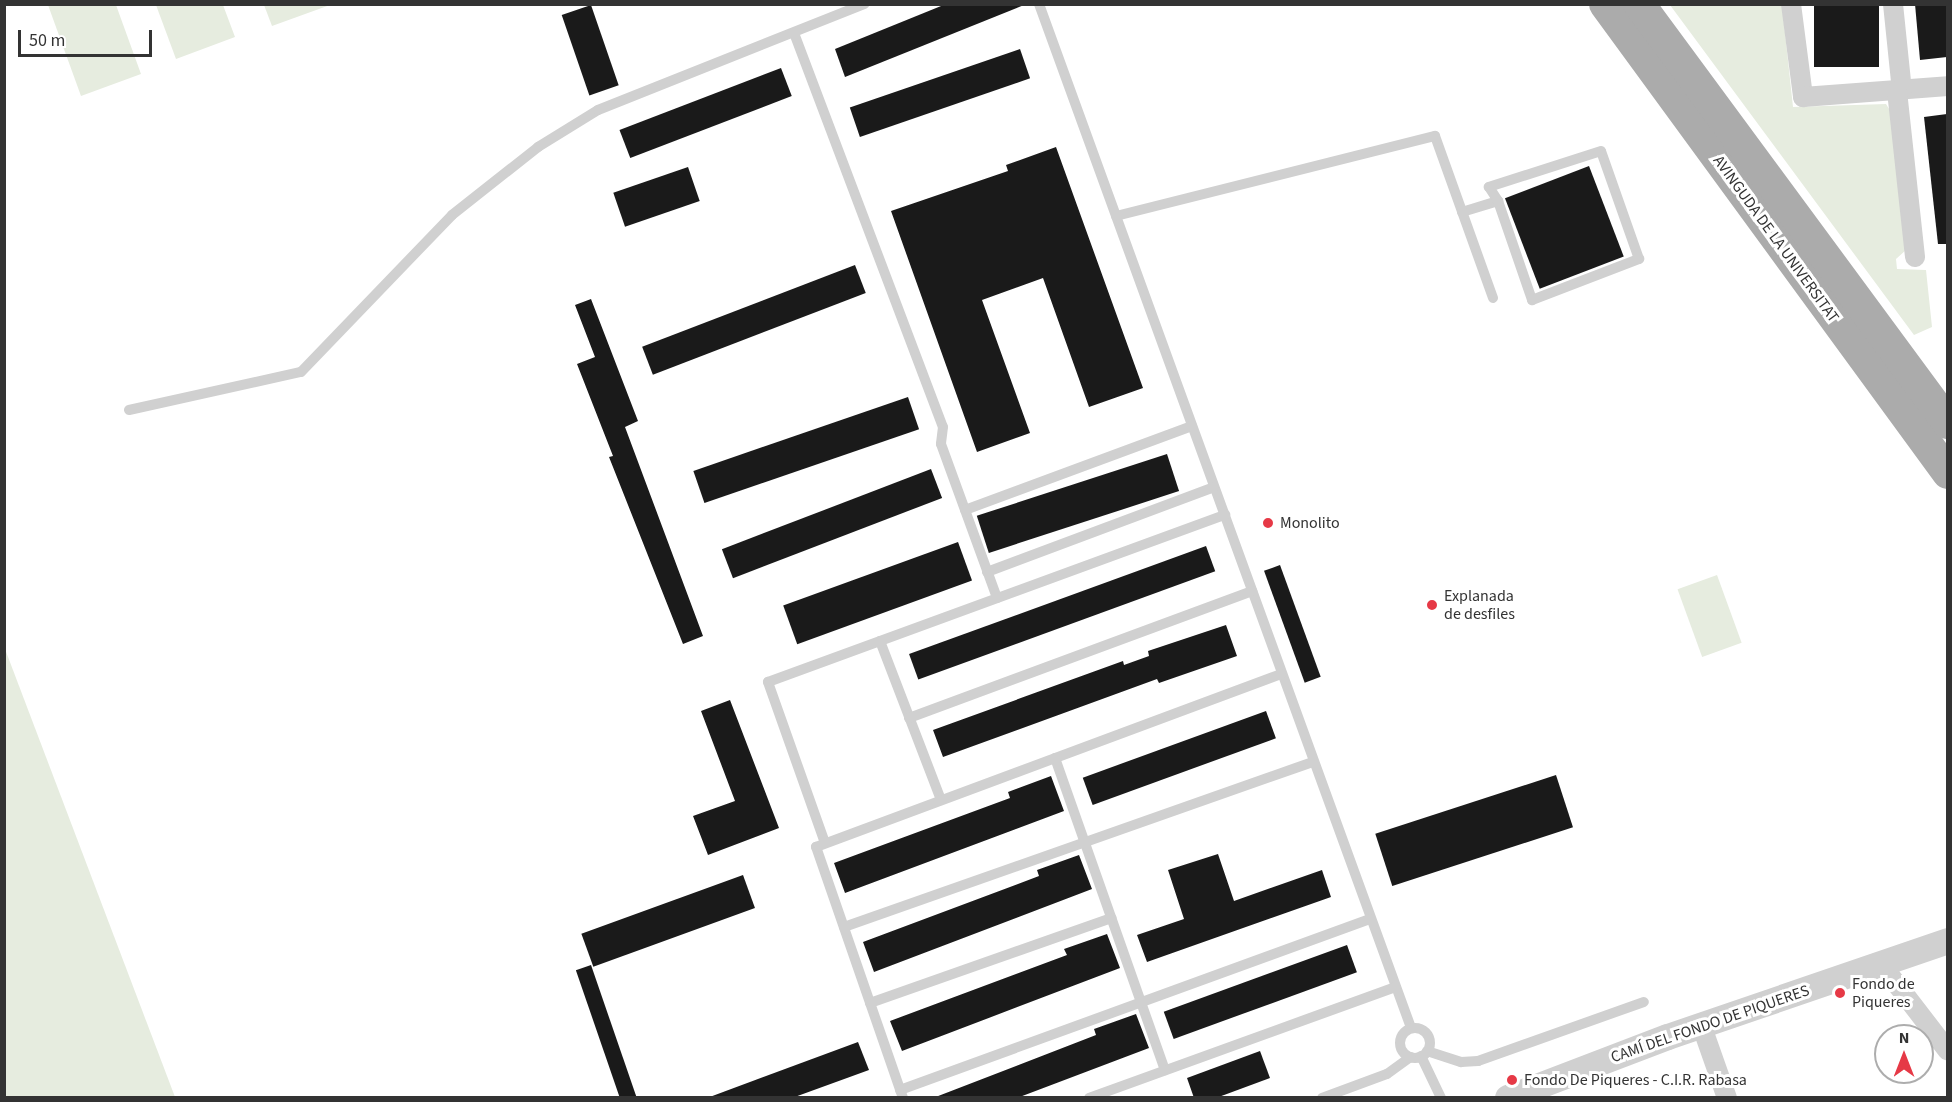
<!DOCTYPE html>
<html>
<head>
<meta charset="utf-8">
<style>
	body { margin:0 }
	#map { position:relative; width:1952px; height:1102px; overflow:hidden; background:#fff; font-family:"Source Sans 3",sans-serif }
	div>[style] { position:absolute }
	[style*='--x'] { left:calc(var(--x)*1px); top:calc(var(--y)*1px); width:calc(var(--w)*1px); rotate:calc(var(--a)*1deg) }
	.green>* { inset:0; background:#e6ecdf; transform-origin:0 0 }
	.building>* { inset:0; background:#1a1a1a; transform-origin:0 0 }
	.service>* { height:10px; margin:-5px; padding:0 5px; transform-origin:5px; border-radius:5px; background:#d0d0d0 }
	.service>.ring { margin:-5px; padding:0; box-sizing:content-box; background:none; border:10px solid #d0d0d0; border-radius:50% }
	.minor>* { height:20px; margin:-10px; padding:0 10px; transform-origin:10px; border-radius:10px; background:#d0d0d0 }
	.tertiary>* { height:26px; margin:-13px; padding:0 13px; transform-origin:13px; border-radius:13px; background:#d0d0d0 }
	.primary>* { height:32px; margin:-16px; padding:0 16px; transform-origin:16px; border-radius:16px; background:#ababab }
	.dots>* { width:16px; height:16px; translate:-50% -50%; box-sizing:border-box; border:3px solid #fff; border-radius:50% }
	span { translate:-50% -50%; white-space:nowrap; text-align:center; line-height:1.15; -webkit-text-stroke:6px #fff; paint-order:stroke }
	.street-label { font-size:16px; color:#333 }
	.poi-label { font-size:16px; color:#333 }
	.left { translate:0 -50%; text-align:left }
	.frame { position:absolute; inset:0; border:6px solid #333; pointer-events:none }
	.north { position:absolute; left:1874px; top:1024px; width:60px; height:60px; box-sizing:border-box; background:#fff; border:2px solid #adadad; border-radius:50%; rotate:0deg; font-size:16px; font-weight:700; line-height:24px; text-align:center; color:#333 }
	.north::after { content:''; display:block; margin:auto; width:21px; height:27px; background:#e63946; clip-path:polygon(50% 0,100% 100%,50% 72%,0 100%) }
	.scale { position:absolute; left:18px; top:30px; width:134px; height:27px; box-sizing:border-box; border:3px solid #333; border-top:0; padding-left:8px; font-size:18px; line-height:21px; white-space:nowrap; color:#333; -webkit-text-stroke:4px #fff; paint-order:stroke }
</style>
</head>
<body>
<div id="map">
	<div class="green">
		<i style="clip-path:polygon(48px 5px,116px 5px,141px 74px,81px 96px)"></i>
		<i style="clip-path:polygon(156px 5px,223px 5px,235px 37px,176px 59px)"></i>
		<i style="clip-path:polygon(264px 5px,264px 4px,330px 5px,272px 26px)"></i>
		<i style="clip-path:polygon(1670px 5px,1782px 5px,1793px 107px,1886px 104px,1894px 117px,1906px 250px,1896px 259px,1897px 269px,1926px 270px,1932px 327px,1914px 335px)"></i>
		<i style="left:1717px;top:575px;width:72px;height:42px;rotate:70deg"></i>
		<i style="clip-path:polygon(5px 649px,175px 1097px,5px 1097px)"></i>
	</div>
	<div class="building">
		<i style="clip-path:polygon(946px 4px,1024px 5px,845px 77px,835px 49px)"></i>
		<i style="left:1814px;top:4px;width:65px;height:63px"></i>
		<i style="clip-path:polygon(1915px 4px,1947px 4px,1947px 57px,1920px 60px)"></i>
		<i style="left:591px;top:5px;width:85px;height:31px;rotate:71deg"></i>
		<i style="left:1020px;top:49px;width:31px;height:180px;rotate:71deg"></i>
		<i style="left:781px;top:68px;width:30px;height:173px;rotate:69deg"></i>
		<i style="clip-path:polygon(1947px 114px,1947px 244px,1938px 244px,1924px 117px)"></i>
		<i style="clip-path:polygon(1056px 147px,1143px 388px,1089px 407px,1043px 278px,982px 300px,1030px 433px,977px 452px,891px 211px,1008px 171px,1006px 165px)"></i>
		<i style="left:1589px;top:166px;width:97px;height:90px;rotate:69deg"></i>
		<i style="left:688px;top:167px;width:36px;height:79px;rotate:71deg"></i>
		<i style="left:855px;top:265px;width:30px;height:228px;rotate:69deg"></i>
		<i style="clip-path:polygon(591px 299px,638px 421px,625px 427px,703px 636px,683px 644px,609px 457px,613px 456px,577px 364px,595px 357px,575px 305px)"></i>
		<i style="left:908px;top:397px;width:34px;height:227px;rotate:71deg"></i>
		<i style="left:1167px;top:454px;width:39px;height:200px;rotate:72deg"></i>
		<i style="left:931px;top:469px;width:31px;height:224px;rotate:69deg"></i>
		<i style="left:958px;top:542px;width:41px;height:186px;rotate:70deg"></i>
		<i style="left:1206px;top:546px;width:27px;height:316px;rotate:70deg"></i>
		<i style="left:1280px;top:565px;width:119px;height:17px;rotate:70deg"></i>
		<i style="clip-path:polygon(1226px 625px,1237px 656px,1159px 683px,1157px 679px,943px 757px,933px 730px,1123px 661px,1124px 665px,1149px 656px,1148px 651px)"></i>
		<i style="clip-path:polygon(730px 700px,779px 828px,708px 855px,693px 816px,735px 801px,701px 711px)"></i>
		<i style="left:1266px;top:711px;width:29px;height:195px;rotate:70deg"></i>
		<i style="left:1556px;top:775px;width:55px;height:190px;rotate:72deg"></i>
		<i style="clip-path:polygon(1051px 776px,1064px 811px,845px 893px,834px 863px,1010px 798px,1008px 792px)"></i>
		<i style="clip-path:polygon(1218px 854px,1234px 901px,1322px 870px,1331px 897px,1147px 962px,1137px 935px,1184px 919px,1168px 870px)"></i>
		<i style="clip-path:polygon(1079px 855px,1092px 889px,874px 972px,863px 942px,1039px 876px,1037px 870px)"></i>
		<i style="left:743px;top:875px;width:35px;height:172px;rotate:70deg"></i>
		<i style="clip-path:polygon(1107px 934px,1120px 968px,902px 1051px,890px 1021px,1067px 955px,1064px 949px)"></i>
		<i style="left:1347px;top:945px;width:29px;height:195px;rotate:70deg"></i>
		<i style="left:591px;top:965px;width:141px;height:16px;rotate:71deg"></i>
		<i style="clip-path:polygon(1136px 1014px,1149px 1048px,1017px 1098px,933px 1098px,1096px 1035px,1094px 1029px)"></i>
		<i style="clip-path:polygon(858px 1042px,869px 1070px,792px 1098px,707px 1098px)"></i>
		<i style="clip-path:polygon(1260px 1051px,1270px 1078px,1216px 1098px,1194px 1098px,1187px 1078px)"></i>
	</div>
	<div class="service">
		<i style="--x:1039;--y:4;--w:1089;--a:70.03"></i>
		<i style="--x:794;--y:33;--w:421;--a:69.3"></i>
		<i style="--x:943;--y:427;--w:17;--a:97"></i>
		<i style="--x:941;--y:444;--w:164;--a:70"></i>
		<i style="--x:1462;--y:212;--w:38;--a:-17"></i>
		<i style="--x:1498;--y:201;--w:105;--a:71"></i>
		<i style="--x:1532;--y:300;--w:115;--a:-21"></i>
		<i style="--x:1639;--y:259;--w:114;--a:-109.4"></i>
		<i style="--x:1601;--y:151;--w:118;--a:162.2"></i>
		<i style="--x:1489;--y:187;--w:17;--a:57"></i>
		<i style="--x:1116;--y:216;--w:329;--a:-14.1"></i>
		<i style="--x:1435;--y:136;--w:172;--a:70.3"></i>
		<i style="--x:129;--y:410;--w:176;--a:-12.5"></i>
		<i style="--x:301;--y:372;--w:218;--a:-46.1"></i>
		<i style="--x:452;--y:215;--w:110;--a:-38.3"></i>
		<i style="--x:538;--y:147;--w:70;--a:-31.7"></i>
		<i style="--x:598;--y:110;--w:287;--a:-21.7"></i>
		<i style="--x:965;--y:510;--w:242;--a:-20.3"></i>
		<i style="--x:987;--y:572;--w:242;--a:-20.5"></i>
		<i style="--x:880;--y:641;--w:170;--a:69"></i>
		<i style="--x:909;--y:718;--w:366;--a:-20.3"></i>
		<i style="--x:1055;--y:758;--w:331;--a:70.6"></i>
		<i style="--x:825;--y:843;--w:171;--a:-109.5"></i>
		<i style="--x:768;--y:682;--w:487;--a:-20.1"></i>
		<i style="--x:844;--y:927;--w:497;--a:-19.4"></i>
		<i style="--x:870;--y:1003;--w:256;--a:-19.4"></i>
		<i class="ring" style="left:1400px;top:1028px;width:20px;height:20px"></i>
		<i style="--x:1427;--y:1051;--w:36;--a:18"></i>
		<i style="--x:1461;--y:1062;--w:17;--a:-3"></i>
		<i style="--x:1478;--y:1061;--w:176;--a:-19.6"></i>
		<i style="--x:1421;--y:1056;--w:47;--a:64.5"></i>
		<i style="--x:900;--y:1090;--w:500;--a:-19.99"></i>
		<i style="--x:903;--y:1098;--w:266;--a:-109.1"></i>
		<i style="--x:816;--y:847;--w:496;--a:-20.4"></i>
		<i style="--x:1089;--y:1098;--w:326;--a:-19.9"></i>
		<i style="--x:1322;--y:1098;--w:69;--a:-20.3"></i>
		<i style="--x:1387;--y:1074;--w:29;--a:-36"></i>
	</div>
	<div class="minor">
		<i style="--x:1791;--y:4;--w:94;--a:82.6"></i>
		<i style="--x:1803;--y:97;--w:145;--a:-4.3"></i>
		<i style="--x:1893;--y:4;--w:87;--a:84.1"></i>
		<i style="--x:1897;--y:91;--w:167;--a:83.8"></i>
		<i style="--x:1882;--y:965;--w:108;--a:52.5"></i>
		<i style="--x:1702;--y:1027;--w:75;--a:70.6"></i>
	</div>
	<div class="tertiary">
		<i style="--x:1508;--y:1098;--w:171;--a:-20.9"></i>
		<i style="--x:1668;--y:1037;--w:296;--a:-18.9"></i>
	</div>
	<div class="primary">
		<i style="--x:1605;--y:4;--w:581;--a:53.82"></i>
		<i style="--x:1639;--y:4;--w:521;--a:53.59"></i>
	</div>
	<div class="dots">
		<i style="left:1268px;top:523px;background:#e63946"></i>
		<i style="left:1432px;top:605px;background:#e63946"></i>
		<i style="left:1840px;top:993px;background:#e63946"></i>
		<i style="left:1512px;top:1080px;background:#e63946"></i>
	</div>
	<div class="street-label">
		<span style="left:1776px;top:239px;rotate:54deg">AVINGUDA DE LA UNIVERSITAT</span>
		<span style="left:1710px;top:1024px;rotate:-19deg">CAMÍ DEL FONDO DE PIQUERES</span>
	</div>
	<div class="poi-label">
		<span class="left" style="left:1280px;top:523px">Monolito</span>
		<span class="left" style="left:1444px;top:605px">Explanada<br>de desfiles</span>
		<span class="left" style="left:1852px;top:993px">Fondo de<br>Piqueres</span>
		<span class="left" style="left:1524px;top:1080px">Fondo De Piqueres - C.I.R. Rabasa</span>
	</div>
	<div class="frame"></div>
	<div class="north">N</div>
	<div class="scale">50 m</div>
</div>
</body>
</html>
